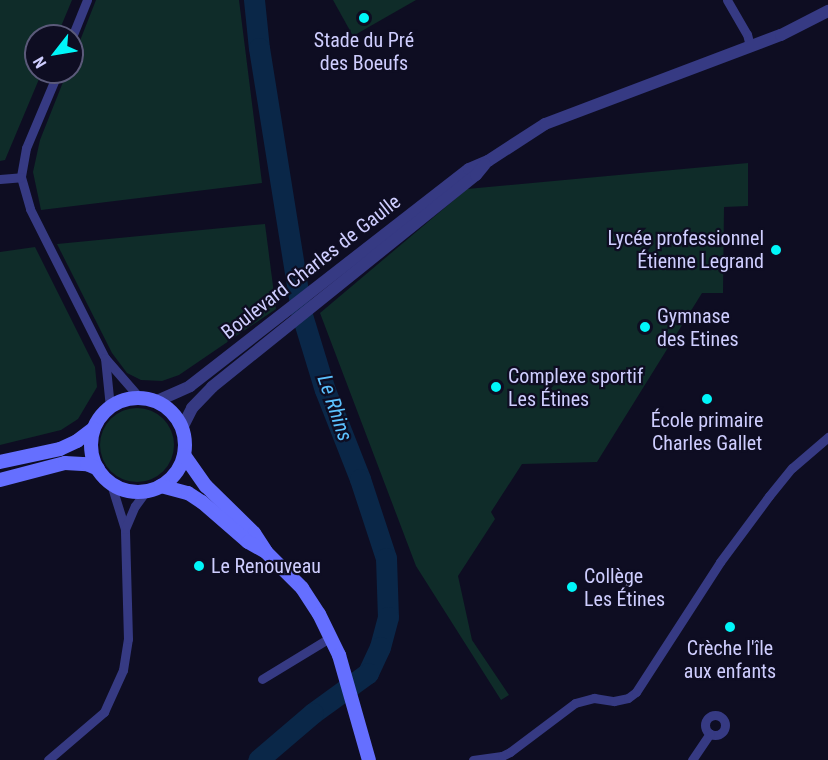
<!DOCTYPE html>
<html>
<head>
<meta charset="utf-8">
<style>
	body { margin:0 }
	#map { position:relative; width:828px; height:760px; overflow:hidden; background:#0e0d22; font-family:"Roboto Condensed",sans-serif }
	div>[style] { position:absolute }
	[style*='--x'] { left:calc(var(--x)*1px); top:calc(var(--y)*1px); width:calc(var(--w)*1px); rotate:calc(var(--a)*1deg) }
	.green>* { inset:0; background:#0f2c29 }
	.round { border-radius:50% }
	.river>* { height:21px; margin:-10.5px; padding:0 10.5px; transform-origin:10.5px; border-radius:10.5px; background:#0a2748 }
	.minor>* { height:9px; margin:-4.5px; padding:0 4.5px; transform-origin:4.5px; border-radius:4.5px; background:#363a83 }
	.minor>.ring { margin:-4.5px; padding:0; box-sizing:content-box; background:none; border:9px solid #363a83; border-radius:50% }
	.tertiary>* { height:12px; margin:-6px; padding:0 6px; transform-origin:6px; border-radius:6px; background:#363a83 }
	.secondary>* { height:14px; margin:-7px; padding:0 7px; transform-origin:7px; border-radius:7px; background:#656fff }
	.secondary>.ring { margin:-7px; padding:0; box-sizing:content-box; background:none; border:14px solid #656fff; border-radius:50% }
	.dots>* { width:16px; height:16px; translate:-50% -50%; box-sizing:border-box; border:3px solid #0e0d22; border-radius:50% }
	span { translate:-50% -50%; white-space:nowrap; text-align:center; line-height:1.15; -webkit-text-stroke:4.5px #0e0d22; paint-order:stroke }
	.poi-label { font-size:20px; color:#cfceff }
	.right { translate:-100% -50%; text-align:right }
	.left { translate:0 -50%; text-align:left }
	.street-label { font-size:20px; color:#cfceff }
	.water-label { font-size:21px; color:#5cc2ff; font-style:italic }
	.north { position:absolute; left:24px; top:24px; width:60px; height:60px; box-sizing:border-box; background:#0e0d22; border:2px solid #5b5a7a; border-radius:50%; rotate:239deg; font-size:16px; font-weight:700; line-height:24px; text-align:center; color:#cfceff }
	.north::after { content:''; display:block; margin:auto; width:21px; height:27px; background:#00f6f9; clip-path:polygon(50% 0,100% 100%,50% 72%,0 100%) }
</style>
</head>
<body>
<div id="map">
	<div class="green">
		<i style="clip-path:polygon(0 0,72px 0,57px 36px,36px 36px,36px 72px,42px 72px,5px 160px,0 161px)"></i>
		<i style="clip-path:polygon(96px 0,239px 0,262px 183px,41px 210px,33px 172px,40px 140px,67px 72px,72px 72px,72px 61px)"></i>
		<i style="clip-path:polygon(333px 0,416px 0,353px 36px)"></i>
		<i style="clip-path:polygon(748px 163px,748px 206px,724px 207px,723px 293px,702px 293px,597px 462px,522px 464px,491px 512px,495px 519px,458px 576px,472px 640px,509px 695px,501px 700px,416px 566px,320px 313px,467px 189px)"></i>
		<i style="clip-path:polygon(265px 224px,276px 309px,179px 375px,162px 381px,141px 380px,127px 373px,112px 353px,57px 244px)"></i>
		<i style="clip-path:polygon(35px 247px,95px 367px,97px 387px,78px 419px,61px 430px,0 445px,0 252px)"></i>
		<i class="round" style="left:100px;top:408px;width:74px;height:74px"></i>
	</div>
	<div class="river">
		<i style="--x:254;--y:0;--w:48;--a:84.1"></i>
		<i style="--x:259;--y:48;--w:270;--a:80.9"></i>
		<i style="--x:302;--y:315;--w:78;--a:73"></i>
		<i style="--x:325;--y:390;--w:96;--a:68.5"></i>
		<i style="--x:360;--y:479;--w:83;--a:71.8"></i>
		<i style="--x:386;--y:558;--w:59;--a:88.1"></i>
		<i style="--x:388;--y:617;--w:31;--a:105"></i>
		<i style="--x:380;--y:647;--w:29;--a:115"></i>
		<i style="--x:368;--y:673;--w:68;--a:144"></i>
		<i style="--x:313;--y:713;--w:72;--a:139.5"></i>
	</div>
	<div class="minor">
		<i style="--x:727;--y:0;--w:39;--a:60"></i>
		<i style="--x:747;--y:34;--w:12;--a:76"></i>
		<i style="--x:72;--y:37;--w:40;--a:-68"></i>
		<i style="--x:58;--y:72;--w:82;--a:112.8"></i>
		<i style="--x:26;--y:148;--w:29;--a:100"></i>
		<i style="--x:21;--y:177;--w:33;--a:74"></i>
		<i style="--x:30;--y:209;--w:167;--a:63.3"></i>
		<i style="--x:105;--y:358;--w:52;--a:48.9"></i>
		<i style="--x:0;--y:179;--w:21;--a:-5"></i>
		<i style="--x:105;--y:358;--w:49;--a:84.2"></i>
		<i style="--x:111;--y:484;--w:47;--a:72.7"></i>
		<i style="--x:262;--y:679;--w:81;--a:-31.3"></i>
		<i class="ring" style="left:705px;top:715px;width:11px;height:11px"></i>
		<i style="--x:48;--y:760;--w:74;--a:-40.6"></i>
		<i style="--x:104;--y:712;--w:46;--a:-65.7"></i>
		<i style="--x:123;--y:670;--w:31;--a:-81"></i>
		<i style="--x:128;--y:639;--w:110;--a:-91.6"></i>
		<i style="--x:125;--y:529;--w:25;--a:-67"></i>
		<i style="--x:135;--y:506;--w:17;--a:-54"></i>
		<i style="--x:473;--y:760;--w:29;--a:-8"></i>
		<i style="--x:502;--y:756;--w:9;--a:-27"></i>
		<i style="--x:510;--y:752;--w:81;--a:-37"></i>
		<i style="--x:575;--y:703;--w:20;--a:-15"></i>
		<i style="--x:594;--y:698;--w:20;--a:9"></i>
		<i style="--x:614;--y:701;--w:14;--a:-12"></i>
		<i style="--x:628;--y:698;--w:10;--a:-37"></i>
		<i style="--x:636;--y:692;--w:155;--a:-57.1"></i>
		<i style="--x:720;--y:562;--w:82;--a:-53.4"></i>
		<i style="--x:769;--y:496;--w:36;--a:-51"></i>
		<i style="--x:792;--y:468;--w:48;--a:-40.7"></i>
		<i style="--x:692;--y:760;--w:32;--a:-56"></i>
	</div>
	<div class="tertiary">
		<i style="--x:157;--y:401;--w:36;--a:-24"></i>
		<i style="--x:190;--y:386;--w:353;--a:-37.9"></i>
		<i style="--x:469;--y:169;--w:21;--a:-23"></i>
		<i style="--x:488;--y:161;--w:68;--a:-33"></i>
		<i style="--x:545;--y:124;--w:252;--a:-20.7"></i>
		<i style="--x:781;--y:35;--w:53;--a:-27.1"></i>
		<i style="--x:182;--y:428;--w:22;--a:-63"></i>
		<i style="--x:192;--y:408;--w:29;--a:-46"></i>
		<i style="--x:212;--y:387;--w:339;--a:-38.8"></i>
		<i style="--x:476;--y:175;--w:14;--a:-51"></i>
	</div>
	<div class="secondary">
		<i class="ring" style="left:91px;top:398px;width:80px;height:80px"></i>
		<i style="--x:184;--y:455;--w:38;--a:55"></i>
		<i style="--x:206;--y:486;--w:67;--a:44.4"></i>
		<i style="--x:254;--y:533;--w:20;--a:57"></i>
		<i style="--x:0;--y:462;--w:61;--a:-12.2"></i>
		<i style="--x:60;--y:449;--w:19;--a:-25"></i>
		<i style="--x:77;--y:441;--w:21;--a:-37"></i>
		<i style="--x:0;--y:480;--w:67;--a:-14.7"></i>
		<i style="--x:65;--y:463;--w:22;--a:3"></i>
		<i style="--x:87;--y:464;--w:12;--a:24"></i>
		<i style="--x:161;--y:486;--w:28;--a:15"></i>
		<i style="--x:188;--y:493;--w:17;--a:33"></i>
		<i style="--x:202;--y:502;--w:61;--a:41"></i>
		<i style="--x:248;--y:542;--w:21;--a:29"></i>
		<i style="--x:266;--y:552;--w:51;--a:45"></i>
		<i style="--x:302;--y:588;--w:31;--a:57"></i>
		<i style="--x:319;--y:614;--w:46;--a:64"></i>
		<i style="--x:339;--y:655;--w:109;--a:74.1"></i>
	</div>
	<div class="dots">
		<i style="left:364px;top:18px;background:#00f6f9"></i>
		<i style="left:776px;top:250px;background:#00f6f9"></i>
		<i style="left:645px;top:327px;background:#00f6f9"></i>
		<i style="left:496px;top:387px;background:#00f6f9"></i>
		<i style="left:707px;top:399px;background:#00f6f9"></i>
		<i style="left:199px;top:566px;background:#00f6f9"></i>
		<i style="left:572px;top:587px;background:#00f6f9"></i>
		<i style="left:730px;top:627px;background:#00f6f9"></i>
	</div>
	<div class="poi-label">
		<span style="left:364px;top:52px">Stade du Pré<br>des Boeufs</span>
		<span class="right" style="left:764px;top:250px">Lycée professionnel<br>Étienne Legrand</span>
		<span class="left" style="left:657px;top:328px">Gymnase<br>des Etines</span>
		<span class="left" style="left:508px;top:388px">Complexe sportif<br>Les Étines</span>
		<span style="left:707px;top:432px">École primaire<br>Charles Gallet</span>
		<span class="left" style="left:211px;top:566px">Le Renouveau</span>
		<span class="left" style="left:584px;top:588px">Collège<br>Les Étines</span>
		<span style="left:730px;top:660px">Crèche l'île<br>aux enfants</span>
	</div>
	<div class="street-label">
		<span style="left:311px;top:267px;rotate:-38deg">Boulevard Charles de Gaulle</span>
	</div>
	<div class="water-label">
		<span style="left:335px;top:408px;rotate:71deg">Le Rhins</span>
	</div>
	<div class="north">N</div>
</div>
</body>
</html>
